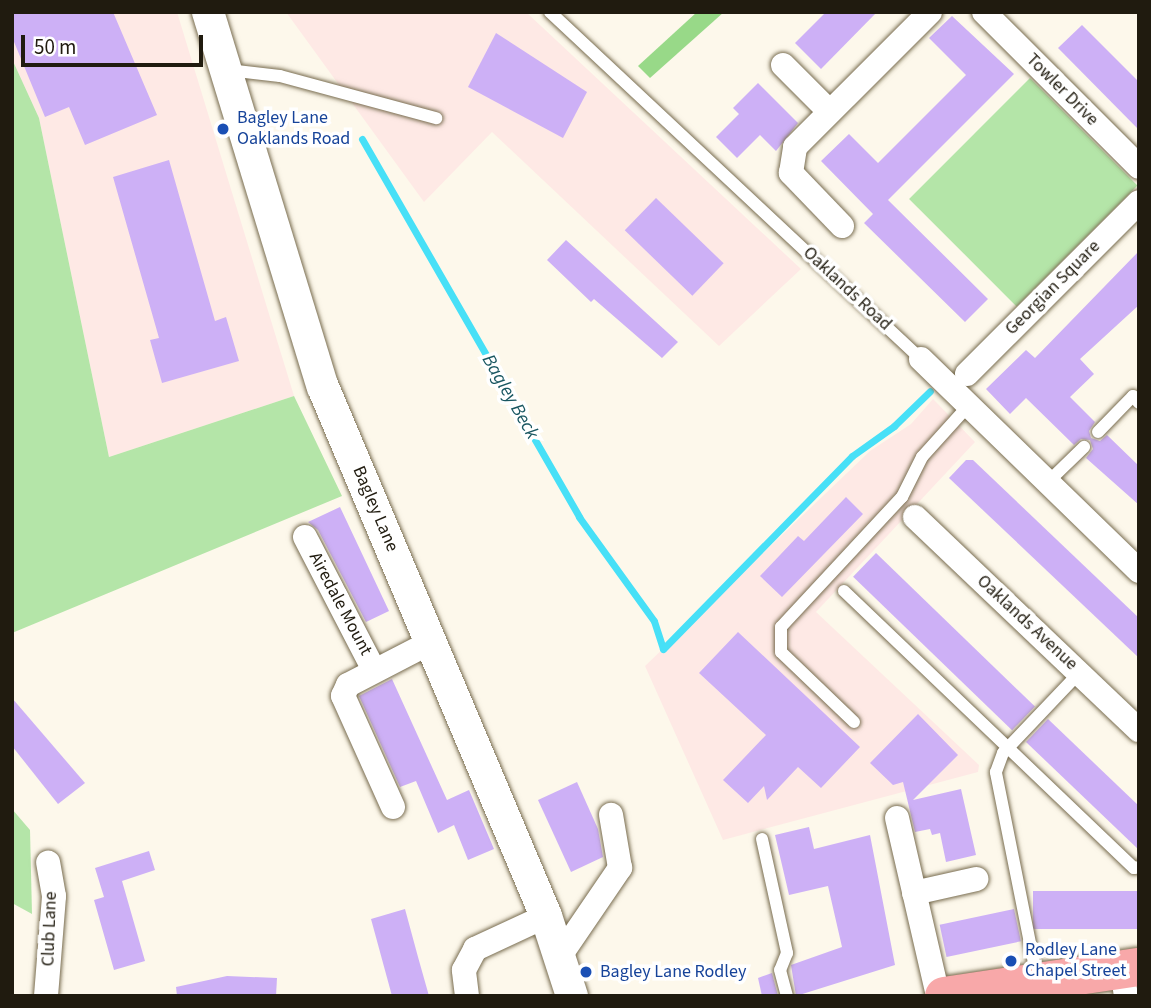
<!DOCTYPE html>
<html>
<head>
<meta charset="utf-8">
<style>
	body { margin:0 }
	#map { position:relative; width:1151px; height:1008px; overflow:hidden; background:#fdf8eb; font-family:"Source Sans 3",sans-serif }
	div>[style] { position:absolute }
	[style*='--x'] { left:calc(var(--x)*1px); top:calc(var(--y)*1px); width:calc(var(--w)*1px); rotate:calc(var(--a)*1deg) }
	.industrial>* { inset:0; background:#fee9e5 }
	.green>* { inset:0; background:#b4e5a8; transform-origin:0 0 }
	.forest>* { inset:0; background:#98d988 }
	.stream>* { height:7px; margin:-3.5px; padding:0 3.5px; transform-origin:3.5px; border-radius:3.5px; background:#47e0f7 }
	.building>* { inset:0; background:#cdb0f6; transform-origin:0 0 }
	.roads { filter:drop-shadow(0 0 2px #786c4f) drop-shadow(0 0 2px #786c4f) }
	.service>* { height:12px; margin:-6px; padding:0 6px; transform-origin:6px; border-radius:6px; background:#fff }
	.minor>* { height:24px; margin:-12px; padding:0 12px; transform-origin:12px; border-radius:12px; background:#fff }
	.tertiary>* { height:32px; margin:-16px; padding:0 16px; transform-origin:16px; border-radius:16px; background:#fff }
	.primary>* { height:38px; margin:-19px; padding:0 19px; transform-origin:19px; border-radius:19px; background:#f8a8a9 }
	.dots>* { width:19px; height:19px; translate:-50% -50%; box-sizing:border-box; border:4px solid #fff; border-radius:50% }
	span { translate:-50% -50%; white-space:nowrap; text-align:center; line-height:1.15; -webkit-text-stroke:7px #fff; paint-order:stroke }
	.street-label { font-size:18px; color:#201b0f }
	.transit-label { font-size:18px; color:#164399 }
	.left { translate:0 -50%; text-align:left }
	.water-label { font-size:19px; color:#195761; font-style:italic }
	.frame { position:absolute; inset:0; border:14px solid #201b0f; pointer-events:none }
	.scale { position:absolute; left:21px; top:35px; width:182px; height:32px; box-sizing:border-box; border:4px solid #201b0f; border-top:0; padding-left:9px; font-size:21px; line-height:24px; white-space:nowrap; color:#201b0f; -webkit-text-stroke:5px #fff; paint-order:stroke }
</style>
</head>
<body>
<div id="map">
	<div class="industrial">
		<i style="clip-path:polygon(12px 12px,177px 12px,294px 396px,109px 457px,39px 118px,12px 59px)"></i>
		<i style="clip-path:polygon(286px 12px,526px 12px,801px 269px,719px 346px,492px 132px,424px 202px)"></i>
		<i style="clip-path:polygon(933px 399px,975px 442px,816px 612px,979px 765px,978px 772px,723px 840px,645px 666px,870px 451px,911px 424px)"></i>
	</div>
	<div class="green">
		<i style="clip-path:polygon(12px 59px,39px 118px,109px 457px,294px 396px,342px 496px,12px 633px)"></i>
		<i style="left:1030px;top:78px;width:152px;height:171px;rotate:45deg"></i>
		<i style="clip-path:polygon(12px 809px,30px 830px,32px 914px,12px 903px)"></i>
	</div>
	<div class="forest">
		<i style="clip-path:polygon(697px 12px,724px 12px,650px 78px,638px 66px)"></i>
	</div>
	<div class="stream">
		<i style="--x:362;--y:139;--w:436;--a:60.1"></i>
		<i style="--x:579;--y:517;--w:128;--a:54.2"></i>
		<i style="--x:654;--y:621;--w:29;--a:72"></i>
		<i style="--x:663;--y:649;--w:270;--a:-45.6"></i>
		<i style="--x:852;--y:456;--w:52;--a:-35.5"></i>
		<i style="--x:894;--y:426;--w:50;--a:-44.2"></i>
	</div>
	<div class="building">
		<i style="clip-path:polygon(12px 12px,113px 12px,157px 115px,85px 145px,69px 107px,45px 117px,12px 37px)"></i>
		<i style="clip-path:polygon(826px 12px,877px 12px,821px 69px,795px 43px)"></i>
		<i style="clip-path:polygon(952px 16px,1014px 74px,888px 200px,988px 299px,965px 322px,864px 223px,873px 214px,821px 161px,849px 134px,878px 163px,966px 75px,929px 38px)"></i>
		<i style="clip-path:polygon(1082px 25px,1139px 82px,1139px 130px,1058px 48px)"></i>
		<i style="clip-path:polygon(496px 33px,587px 92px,563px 138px,468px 87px)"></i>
		<i style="clip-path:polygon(758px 83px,798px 123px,776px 151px,760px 135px,737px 158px,716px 137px,739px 114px,733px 108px)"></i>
		<i style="clip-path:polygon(169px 160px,215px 321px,226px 317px,239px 361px,162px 383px,150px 340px,159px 338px,113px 177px)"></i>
		<i style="left:656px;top:198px;width:94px;height:45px;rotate:44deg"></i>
		<i style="clip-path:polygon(566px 240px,678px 342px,662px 358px,594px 299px,591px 302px,547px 260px)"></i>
		<i style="clip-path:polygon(1139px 251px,1139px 305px,1080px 359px,1094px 374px,1070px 397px,1095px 422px,1089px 431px,1091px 438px,1100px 441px,1107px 435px,1139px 466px,1139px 505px,1086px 458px,1093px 449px,1090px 440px,1081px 439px,1074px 445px,1026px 398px,1010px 414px,986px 389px,1026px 350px,1035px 358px)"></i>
		<i style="clip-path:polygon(966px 460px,973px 460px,1139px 618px,1139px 658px,949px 478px)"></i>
		<i style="clip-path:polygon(846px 497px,863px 514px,782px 597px,760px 576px,798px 536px,804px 541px)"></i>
		<i style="clip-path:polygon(340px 507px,389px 611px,366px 622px,318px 530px,308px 522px)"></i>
		<i style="left:876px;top:553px;width:221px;height:33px;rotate:44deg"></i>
		<i style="clip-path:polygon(738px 632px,860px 747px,821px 788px,798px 767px,767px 800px,764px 786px,748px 803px,723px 780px,766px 735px,699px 673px)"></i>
		<i style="clip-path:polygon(392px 679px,447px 800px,469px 790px,494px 849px,468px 860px,454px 825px,438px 833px,416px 781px,400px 787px,359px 696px)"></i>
		<i style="clip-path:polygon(12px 698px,85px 783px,58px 804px,12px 746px)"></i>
		<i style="clip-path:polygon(918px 714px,958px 755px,913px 800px,961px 789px,976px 855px,946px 862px,940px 833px,932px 835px,930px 829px,915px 832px,903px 782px,893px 785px,870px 763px)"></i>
		<i style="clip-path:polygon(1048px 719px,1139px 806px,1139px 850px,1026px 742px)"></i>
		<i style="clip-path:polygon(577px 782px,598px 829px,603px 857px,571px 872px,538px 800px)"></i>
		<i style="clip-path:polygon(809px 827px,814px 849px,870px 835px,895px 965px,796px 996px,791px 965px,842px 947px,828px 886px,789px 895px,775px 835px)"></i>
		<i style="clip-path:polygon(149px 851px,155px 870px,122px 881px,145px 961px,114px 970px,94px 900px,104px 897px,95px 868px)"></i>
		<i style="left:1139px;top:891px;width:38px;height:106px;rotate:90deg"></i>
		<i style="clip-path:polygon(405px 909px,418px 957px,429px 996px,392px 996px,371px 919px)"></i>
		<i style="left:1014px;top:909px;width:33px;height:76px;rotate:78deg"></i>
		<i style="clip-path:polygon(772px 973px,778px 996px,762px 996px,758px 978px)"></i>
		<i style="clip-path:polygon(227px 976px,277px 978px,276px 996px,177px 996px,176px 987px)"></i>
	</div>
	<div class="roads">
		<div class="service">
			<i style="--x:550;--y:12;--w:508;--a:43.09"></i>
			<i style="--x:228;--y:70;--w:52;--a:6.6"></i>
			<i style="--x:280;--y:76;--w:162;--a:15.1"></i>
			<i style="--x:1098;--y:432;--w:50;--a:-45.8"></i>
			<i style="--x:1133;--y:396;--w:9;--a:49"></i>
			<i style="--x:1049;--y:481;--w:49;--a:-44.2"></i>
			<i style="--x:844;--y:591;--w:401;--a:43.7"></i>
			<i style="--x:1134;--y:868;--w:5;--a:-11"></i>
			<i style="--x:854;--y:722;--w:101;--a:-136.2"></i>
			<i style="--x:781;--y:652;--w:25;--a:-90"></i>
			<i style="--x:781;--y:627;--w:178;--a:-47.1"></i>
			<i style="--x:902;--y:497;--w:45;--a:-63.4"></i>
			<i style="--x:922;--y:457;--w:70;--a:-47.9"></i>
			<i style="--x:762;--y:839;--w:117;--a:77.6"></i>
			<i style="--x:787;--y:953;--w:18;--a:112"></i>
			<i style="--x:780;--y:970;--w:27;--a:75"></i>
			<i style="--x:1037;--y:978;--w:210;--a:-101.3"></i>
			<i style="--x:996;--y:772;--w:20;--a:-70"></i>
			<i style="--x:1003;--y:753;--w:112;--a:-46.5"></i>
		</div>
		<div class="minor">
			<i style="--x:984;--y:12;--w:219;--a:45"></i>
			<i style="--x:783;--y:65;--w:66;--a:45"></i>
			<i style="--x:842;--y:226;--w:74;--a:-133.9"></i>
			<i style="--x:791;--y:173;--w:26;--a:-81"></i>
			<i style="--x:795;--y:147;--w:191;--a:-45"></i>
			<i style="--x:921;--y:359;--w:304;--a:44.2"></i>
			<i style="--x:967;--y:374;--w:243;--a:-45"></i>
			<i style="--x:915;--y:517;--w:309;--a:43.6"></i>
			<i style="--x:305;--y:537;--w:150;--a:62.6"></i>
			<i style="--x:393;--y:807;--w:122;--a:-114.2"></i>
			<i style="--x:343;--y:696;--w:12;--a:-66"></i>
			<i style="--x:348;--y:685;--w:96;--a:-27.4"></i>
			<i style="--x:897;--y:818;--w:183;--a:77"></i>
			<i style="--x:914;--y:893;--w:64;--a:-12.7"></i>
			<i style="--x:560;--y:956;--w:107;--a:-55.7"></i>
			<i style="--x:620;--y:868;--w:54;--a:-99.6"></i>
			<i style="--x:1122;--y:968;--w:28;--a:82"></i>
			<i style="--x:46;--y:996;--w:100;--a:-85.4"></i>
			<i style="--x:54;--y:896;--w:34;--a:-100"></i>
			<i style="--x:467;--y:996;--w:26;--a:-97"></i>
			<i style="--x:464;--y:970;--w:24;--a:-62"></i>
			<i style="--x:475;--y:949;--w:78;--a:-24.9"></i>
		</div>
		<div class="tertiary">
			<i style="--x:208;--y:12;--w:392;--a:73"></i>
			<i style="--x:323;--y:387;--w:574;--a:67.14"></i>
			<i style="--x:546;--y:916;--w:84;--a:72"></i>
		</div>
		<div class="primary">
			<i style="--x:944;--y:996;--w:197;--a:-8.5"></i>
		</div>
	</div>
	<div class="dots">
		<i style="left:223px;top:129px;background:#1a4fb4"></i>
		<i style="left:1011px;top:961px;background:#1a4fb4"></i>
		<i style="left:586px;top:972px;background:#1a4fb4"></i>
	</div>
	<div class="street-label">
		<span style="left:1062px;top:90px;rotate:45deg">Towler Drive</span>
		<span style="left:1053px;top:288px;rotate:-45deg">Georgian Square</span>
		<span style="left:847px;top:289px;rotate:43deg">Oaklands Road</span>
		<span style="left:375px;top:509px;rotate:67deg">Bagley Lane</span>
		<span style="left:340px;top:604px;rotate:62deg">Airedale Mount</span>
		<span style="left:1027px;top:623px;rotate:43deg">Oaklands Avenue</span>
		<span style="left:50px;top:929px;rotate:-88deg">Club Lane</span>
	</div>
	<div class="transit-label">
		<span class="left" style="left:237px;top:129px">Bagley Lane<br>Oaklands Road</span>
		<span class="left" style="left:1025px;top:961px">Rodley Lane<br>Chapel Street</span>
		<span class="left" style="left:600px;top:972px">Bagley Lane Rodley</span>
	</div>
	<div class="water-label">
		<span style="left:510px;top:397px;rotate:60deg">Bagley Beck</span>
	</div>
	<div class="frame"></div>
	<div class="scale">50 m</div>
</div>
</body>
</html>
